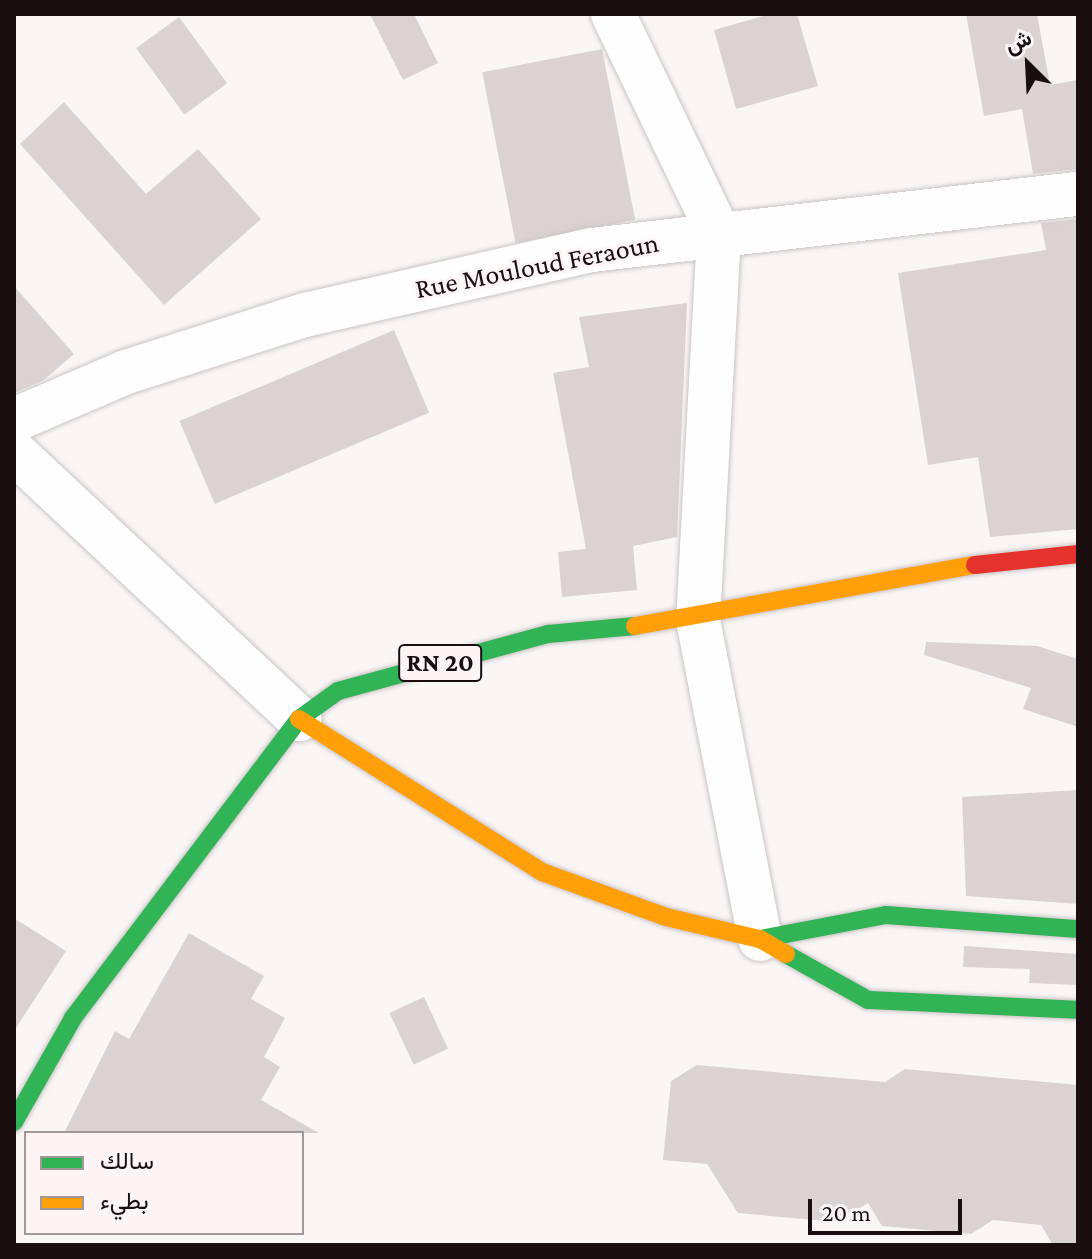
<!DOCTYPE html>
<html>
<head>
<meta charset="utf-8">
<style>
	body { margin:0 }
	#map { position:relative; width:1092px; height:1259px; overflow:hidden; background:#faf6f6; font-family:"Crimson Pro",Vazirmatn,serif }
	div>[style] { position:absolute }
	[style*='--x'] { left:calc(var(--x)*1px); top:calc(var(--y)*1px); width:calc(var(--w)*1px); rotate:calc(var(--a)*1deg) }
	.building>* { inset:0; background:#dbd3d2; transform-origin:0 0 }
	.roads { filter:drop-shadow(0 0 2px #cbc3c4) drop-shadow(0 0 2px #cbc3c4) }
	.street>* { height:44px; margin:-22px; padding:0 22px; transform-origin:22px; border-radius:22px; background:#fefefe }
	.fast>* { height:18px; margin:-9px; padding:0 9px; transform-origin:9px; border-radius:9px; background:#30b455 }
	.slow>* { height:18px; margin:-9px; padding:0 9px; transform-origin:9px; border-radius:9px; background:#ff9f0a }
	.jam>* { height:18px; margin:-9px; padding:0 9px; transform-origin:9px; border-radius:9px; background:#e5322d }
	span { translate:-50% -50%; white-space:nowrap; text-align:center; line-height:1.15; -webkit-text-stroke:6px #fcf4f5; paint-order:stroke }
	.shield-label span { padding:2px 6px; background:#fcf4f5; border:2px solid; border-radius:6px; -webkit-text-stroke-width:0 }
	.shield-label { font-size:26px; color:#1a0e10; font-weight:700 }
	.street-label { font-size:28px; color:#1a0e10 }
	.frame { position:absolute; inset:0; border:16px solid #1a0e10; pointer-events:none }
	.legend { position:absolute; left:24px; top:1131px; width:280px; height:104px; box-sizing:border-box; background:#fcf4f5; border:2px solid #a29899; margin:0; padding:10px 14px; list-style:none; font-size:24px; color:#1a0e10 }
	.legend li { display:flex; align-items:center; gap:16px; height:40px }
	.legend b { width:40px; border:2px solid #a29899 }
	.north { position:absolute; left:988px; top:24px; width:80px; height:80px; -webkit-text-stroke:6px #fcf4f5; paint-order:stroke; rotate:336deg; font-size:22px; font-weight:700; line-height:32px; text-align:center; color:#1a0e10 }
	.north::after { content:''; display:block; margin:auto; width:28px; height:36px; background:#1a0e10; clip-path:polygon(50% 0,100% 100%,50% 72%,0 100%) }
	.scale { position:absolute; left:808px; top:1199px; width:154px; height:36px; box-sizing:border-box; border:4px solid #1a0e10; border-top:0; padding-left:10px; font-size:24px; line-height:28px; white-space:nowrap; color:#1a0e10; -webkit-text-stroke:6px #fcf4f5; paint-order:stroke }
</style>
</head>
<body>
<div id="map">
	<div class="building">
		<i style="clip-path:polygon(370px 14px,414px 14px,438px 63px,403px 80px)"></i>
		<i style="clip-path:polygon(770px 14px,797px 14px,818px 86px,736px 109px,714px 30px)"></i>
		<i style="clip-path:polygon(966px 14px,1037px 14px,1050px 85px,1078px 80px,1078px 169px,1033px 174px,1022px 109px,984px 116px)"></i>
		<i style="left:179px;top:17px;width:82px;height:53px;rotate:54deg"></i>
		<i style="left:602px;top:49px;width:174px;height:122px;rotate:79deg"></i>
		<i style="clip-path:polygon(64px 102px,146px 194px,198px 149px,261px 219px,164px 305px,20px 144px)"></i>
		<i style="clip-path:polygon(1078px 219px,1078px 529px,990px 537px,978px 457px,928px 465px,898px 273px,1046px 250px,1041px 223px)"></i>
		<i style="clip-path:polygon(14px 286px,74px 354px,44px 380px,14px 393px)"></i>
		<i style="clip-path:polygon(687px 303px,677px 537px,633px 546px,637px 590px,562px 597px,558px 552px,586px 549px,553px 373px,589px 367px,579px 317px)"></i>
		<i style="left:394px;top:330px;width:90px;height:233px;rotate:67deg"></i>
		<i style="clip-path:polygon(926px 642px,1037px 646px,1078px 659px,1078px 727px,1023px 709px,1031px 688px,924px 655px)"></i>
		<i style="clip-path:polygon(1078px 790px,1078px 904px,966px 896px,962px 797px)"></i>
		<i style="clip-path:polygon(14px 918px,66px 951px,14px 1031px)"></i>
		<i style="clip-path:polygon(189px 933px,264px 976px,251px 999px,285px 1018px,264px 1057px,280px 1067px,261px 1100px,319px 1133px,64px 1133px,115px 1031px,129px 1039px)"></i>
		<i style="clip-path:polygon(964px 946px,1078px 954px,1078px 985px,1029px 983px,1030px 969px,963px 967px)"></i>
		<i style="left:424px;top:997px;width:57px;height:38px;rotate:65deg"></i>
		<i style="clip-path:polygon(697px 1065px,885px 1082px,905px 1069px,1078px 1085px,1078px 1245px,1053px 1245px,1041px 1225px,993px 1220px,971px 1234px,882px 1226px,868px 1203px,837px 1222px,738px 1213px,707px 1164px,663px 1160px,671px 1081px)"></i>
	</div>
	<div class="roads">
		<div class="street">
			<i style="--x:613;--y:14;--w:244;--a:64.3"></i>
			<i style="--x:719;--y:234;--w:387;--a:93.1"></i>
			<i style="--x:698;--y:620;--w:325;--a:79"></i>
			<i style="--x:14;--y:420;--w:122;--a:-23.2"></i>
			<i style="--x:126;--y:372;--w:188;--a:-17.7"></i>
			<i style="--x:305;--y:315;--w:294;--a:-12.8"></i>
			<i style="--x:592;--y:250;--w:489;--a:-6.6"></i>
			<i style="--x:14;--y:452;--w:391;--a:43.1"></i>
		</div>
		<div class="fast">
			<i style="--x:760;--y:939;--w:128;--a:-10.8"></i>
			<i style="--x:886;--y:915;--w:193;--a:4.2"></i>
			<i style="--x:786;--y:954;--w:94;--a:29.3"></i>
			<i style="--x:868;--y:1000;--w:210;--a:2.7"></i>
			<i style="--x:14;--y:1122;--w:120;--a:-60.4"></i>
			<i style="--x:73;--y:1018;--w:375;--a:-52.9"></i>
			<i style="--x:299;--y:719;--w:48;--a:-35.7"></i>
			<i style="--x:338;--y:691;--w:218;--a:-15.2"></i>
			<i style="--x:548;--y:634;--w:87;--a:-5.3"></i>
		</div>
		<div class="slow">
			<i style="--x:635;--y:626;--w:345;--a:-10.2"></i>
			<i style="--x:299;--y:719;--w:287;--a:32.2"></i>
			<i style="--x:542;--y:872;--w:132;--a:19.9"></i>
			<i style="--x:666;--y:917;--w:97;--a:13.2"></i>
			<i style="--x:760;--y:939;--w:30;--a:30"></i>
		</div>
		<div class="jam">
			<i style="--x:975;--y:565;--w:104;--a:-6.1"></i>
		</div>
	</div>
	<div class="shield-label">
		<span style="left:440px;top:663px">RN 20</span>
	</div>
	<div class="street-label">
		<span style="left:537px;top:266px;rotate:-11deg">Rue Mouloud Feraoun</span>
	</div>
	<div class="frame"></div>
	<ul class="legend">
	<li><b style="height:10px;background:#30b455"></b>سالك</li>
	<li><b style="height:10px;background:#ff9f0a"></b>بطيء</li>
	</ul>
	<div class="north">ش</div>
	<div class="scale">20 m</div>
</div>
</body>
</html>
